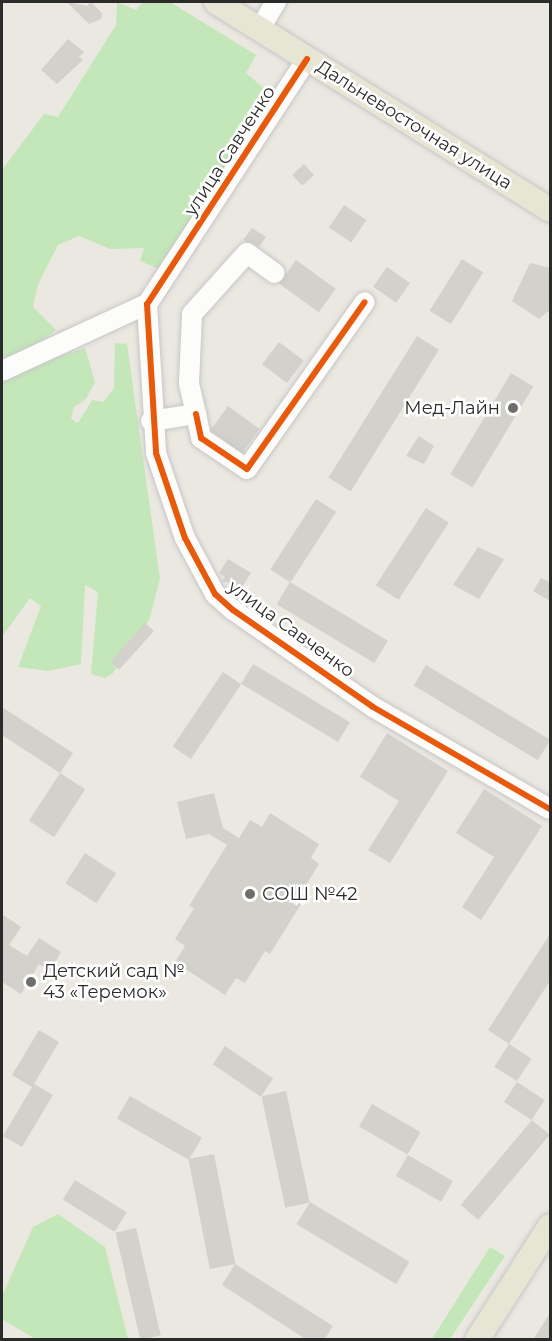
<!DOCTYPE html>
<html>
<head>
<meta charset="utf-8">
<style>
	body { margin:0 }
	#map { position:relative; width:552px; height:1341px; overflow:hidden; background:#eae8e1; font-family:Montserrat,sans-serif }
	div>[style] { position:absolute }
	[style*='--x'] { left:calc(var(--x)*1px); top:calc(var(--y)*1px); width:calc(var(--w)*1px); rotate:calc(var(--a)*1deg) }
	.green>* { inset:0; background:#c4e7b9 }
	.building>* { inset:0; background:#d3d1cc; transform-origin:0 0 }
	.roads { filter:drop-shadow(0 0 2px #c7c6c6) drop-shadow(0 0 2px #c7c6c6) }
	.minor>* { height:20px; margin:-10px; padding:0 10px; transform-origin:10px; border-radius:10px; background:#fcfcfa }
	.major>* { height:24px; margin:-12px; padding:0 12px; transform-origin:12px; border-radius:12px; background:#e7e5d3 }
	.cycleway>* { height:6px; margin:-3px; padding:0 3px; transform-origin:3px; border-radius:3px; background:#e8590c }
	.dots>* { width:16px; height:16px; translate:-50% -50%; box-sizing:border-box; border:3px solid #fff; border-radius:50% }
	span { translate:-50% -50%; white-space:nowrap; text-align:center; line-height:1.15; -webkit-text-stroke:5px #fff; paint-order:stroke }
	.street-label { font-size:18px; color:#2b2b2b }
	.poi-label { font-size:18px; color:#2b2b2b }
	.right { translate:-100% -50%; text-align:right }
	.left { translate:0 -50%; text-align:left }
	.frame { position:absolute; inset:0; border:3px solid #2b2b2b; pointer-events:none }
</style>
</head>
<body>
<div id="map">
	<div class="green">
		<i style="clip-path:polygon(117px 2px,136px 10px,143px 2px,170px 2px,256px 55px,246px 73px,266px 90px,225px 171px,159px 269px,140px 261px,144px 248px,110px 249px,79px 236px,58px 245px,38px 284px,33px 307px,56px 330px,2px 371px,2px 170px,44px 114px,58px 117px,116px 25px)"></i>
		<i style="clip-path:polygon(115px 343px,127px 344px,160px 579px,149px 620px,113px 673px,105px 678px,91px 674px,98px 592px,85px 585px,81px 664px,48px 671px,18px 667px,41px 606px,30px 598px,2px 637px,2px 375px,85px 348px,95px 382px,86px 399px,74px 407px,71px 419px,78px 423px,92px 400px,103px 402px,114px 388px)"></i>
		<i style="clip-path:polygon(58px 1214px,105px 1247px,128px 1339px,35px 1339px,2px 1319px,2px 1296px,33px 1227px)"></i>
		<i style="clip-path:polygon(490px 1247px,505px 1256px,450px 1339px,432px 1339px)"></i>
	</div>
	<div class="building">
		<i style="clip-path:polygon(67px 2px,87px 6px,91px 2px,102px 13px,101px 19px,89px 24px)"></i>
		<i style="clip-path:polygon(68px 39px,84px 52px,79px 57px,83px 60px,57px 84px,41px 70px)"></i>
		<i style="left:304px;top:164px;width:15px;height:16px;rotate:48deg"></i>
		<i style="left:344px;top:205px;width:27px;height:27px;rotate:34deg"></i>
		<i style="clip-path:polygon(252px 228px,266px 237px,259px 247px,243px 240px)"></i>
		<i style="left:462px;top:259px;width:25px;height:61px;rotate:32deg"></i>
		<i style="left:296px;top:260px;width:49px;height:29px;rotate:36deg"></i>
		<i style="clip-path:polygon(530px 263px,550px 268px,550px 310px,539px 319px,512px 301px)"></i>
		<i style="left:387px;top:267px;width:28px;height:24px;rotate:35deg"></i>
		<i style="left:417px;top:336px;width:26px;height:167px;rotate:32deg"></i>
		<i style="left:279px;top:342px;width:31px;height:28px;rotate:37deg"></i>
		<i style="left:511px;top:373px;width:26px;height:118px;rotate:31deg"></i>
		<i style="left:228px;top:406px;width:39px;height:30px;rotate:36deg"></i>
		<i style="clip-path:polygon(419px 436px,434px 446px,424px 464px,406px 456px)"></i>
		<i style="left:316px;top:499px;width:24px;height:84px;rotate:33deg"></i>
		<i style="left:426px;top:508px;width:27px;height:92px;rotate:33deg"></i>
		<i style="clip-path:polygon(478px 547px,504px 559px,479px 599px,453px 585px)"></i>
		<i style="clip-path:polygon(228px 559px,251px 573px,242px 587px,222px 581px,225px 577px,219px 573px)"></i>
		<i style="clip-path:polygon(541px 578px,550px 582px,550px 601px,533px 591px)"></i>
		<i style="left:290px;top:582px;width:114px;height:26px;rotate:31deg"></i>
		<i style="left:145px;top:623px;width:12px;height:52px;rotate:42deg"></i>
		<i style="left:253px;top:664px;width:113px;height:23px;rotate:31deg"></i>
		<i style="left:426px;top:665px;width:145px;height:24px;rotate:31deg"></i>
		<i style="left:223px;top:672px;width:22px;height:90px;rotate:34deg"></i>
		<i style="clip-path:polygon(2px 707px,73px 753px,60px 773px,2px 735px)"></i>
		<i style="clip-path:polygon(387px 733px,448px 771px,390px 863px,368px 850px,399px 801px,360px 777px)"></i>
		<i style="left:60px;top:773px;width:30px;height:57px;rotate:33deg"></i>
		<i style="clip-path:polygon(484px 789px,542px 826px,481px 920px,462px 907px,494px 857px,456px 833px)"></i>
		<i style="clip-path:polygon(214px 793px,223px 828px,239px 838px,250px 820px,262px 827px,270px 813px,319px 844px,311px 858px,319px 864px,301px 893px,306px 896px,270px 954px,265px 951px,245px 983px,236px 978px,225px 995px,175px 962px,185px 946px,175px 939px,194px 908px,189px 906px,227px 845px,209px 834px,186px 839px,177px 802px)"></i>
		<i style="left:85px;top:853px;width:37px;height:36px;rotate:33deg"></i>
		<i style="clip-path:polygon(2px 914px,21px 927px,9px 945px,27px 956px,39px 938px,61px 952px,50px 971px,39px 964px,21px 994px,2px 982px)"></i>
		<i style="clip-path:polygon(550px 934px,550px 981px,509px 1044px,488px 1030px)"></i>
		<i style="clip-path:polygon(39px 1030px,59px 1042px,34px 1084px,53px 1095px,22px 1147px,3px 1136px,32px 1087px,12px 1075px)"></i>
		<i style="left:509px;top:1044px;width:27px;height:27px;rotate:33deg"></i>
		<i style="left:225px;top:1046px;width:58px;height:22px;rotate:34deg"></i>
		<i style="left:517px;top:1082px;width:33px;height:24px;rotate:33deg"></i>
		<i style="left:286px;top:1091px;width:114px;height:25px;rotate:78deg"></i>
		<i style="left:130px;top:1096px;width:83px;height:26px;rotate:30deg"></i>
		<i style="left:372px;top:1104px;width:56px;height:26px;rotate:30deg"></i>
		<i style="left:532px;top:1120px;width:23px;height:111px;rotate:40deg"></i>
		<i style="left:214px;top:1154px;width:112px;height:26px;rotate:79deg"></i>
		<i style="left:408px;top:1155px;width:52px;height:24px;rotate:30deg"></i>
		<i style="left:75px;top:1180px;width:61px;height:23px;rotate:32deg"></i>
		<i style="left:310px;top:1202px;width:116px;height:26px;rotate:31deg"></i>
		<i style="left:136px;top:1228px;width:110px;height:21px;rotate:77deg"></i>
		<i style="clip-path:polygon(235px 1264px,333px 1326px,324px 1340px,307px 1340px,222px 1285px)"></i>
		<i style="clip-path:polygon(550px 1313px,550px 1340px,533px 1340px)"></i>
	</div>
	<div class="roads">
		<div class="minor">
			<i style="--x:259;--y:30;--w:33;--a:-59"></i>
			<i style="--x:307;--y:59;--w:293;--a:123.1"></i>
			<i style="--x:147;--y:304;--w:149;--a:86.5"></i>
			<i style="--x:156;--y:453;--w:90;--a:71.2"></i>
			<i style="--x:185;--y:538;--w:64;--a:61.8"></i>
			<i style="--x:215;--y:594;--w:24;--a:42"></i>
			<i style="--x:233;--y:610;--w:170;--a:34.7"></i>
			<i style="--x:373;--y:707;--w:204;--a:30"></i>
			<i style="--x:2;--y:371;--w:160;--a:-24.8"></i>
			<i style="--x:196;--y:414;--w:25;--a:78"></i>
			<i style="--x:201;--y:438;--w:55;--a:34"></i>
			<i style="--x:247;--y:469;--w:204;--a:-54.8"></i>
			<i style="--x:151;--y:421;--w:46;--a:-8.8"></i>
			<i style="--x:196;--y:414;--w:32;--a:-103"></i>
			<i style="--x:189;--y:383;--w:69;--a:-87.5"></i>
			<i style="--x:192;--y:314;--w:82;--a:-48"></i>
			<i style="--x:247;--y:253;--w:34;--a:36"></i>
		</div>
		<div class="major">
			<i style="--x:216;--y:2;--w:393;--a:31.9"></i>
			<i style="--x:477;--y:1340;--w:135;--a:-57.4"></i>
		</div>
	</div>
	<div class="cycleway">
		<i style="--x:307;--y:59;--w:293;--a:123.1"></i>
		<i style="--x:147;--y:304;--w:149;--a:86.5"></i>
		<i style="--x:156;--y:453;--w:90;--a:71.2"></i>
		<i style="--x:185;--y:538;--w:64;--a:61.8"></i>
		<i style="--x:215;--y:594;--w:24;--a:42"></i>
		<i style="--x:233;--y:610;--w:170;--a:34.7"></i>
		<i style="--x:373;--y:707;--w:204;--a:30"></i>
		<i style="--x:196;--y:414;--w:25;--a:78"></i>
		<i style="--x:201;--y:438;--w:55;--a:34"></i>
		<i style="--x:247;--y:469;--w:204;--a:-54.8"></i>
	</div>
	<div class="dots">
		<i style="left:513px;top:408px;background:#6e6d6b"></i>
		<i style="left:250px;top:894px;background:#6e6d6b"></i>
		<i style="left:31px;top:982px;background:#6e6d6b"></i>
	</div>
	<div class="street-label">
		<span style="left:414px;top:125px;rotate:32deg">Дальневосточная улица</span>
		<span style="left:230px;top:151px;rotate:-57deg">улица Савченко</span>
		<span style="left:291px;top:629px;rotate:36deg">улица Савченко</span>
	</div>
	<div class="poi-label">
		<span class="right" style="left:500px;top:408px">Мед-Лайн</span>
		<span class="left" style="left:262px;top:894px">СОШ №42</span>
		<span class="left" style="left:43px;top:982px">Детский сад №<br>43 «Теремок»</span>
	</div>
	<div class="frame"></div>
</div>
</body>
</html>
